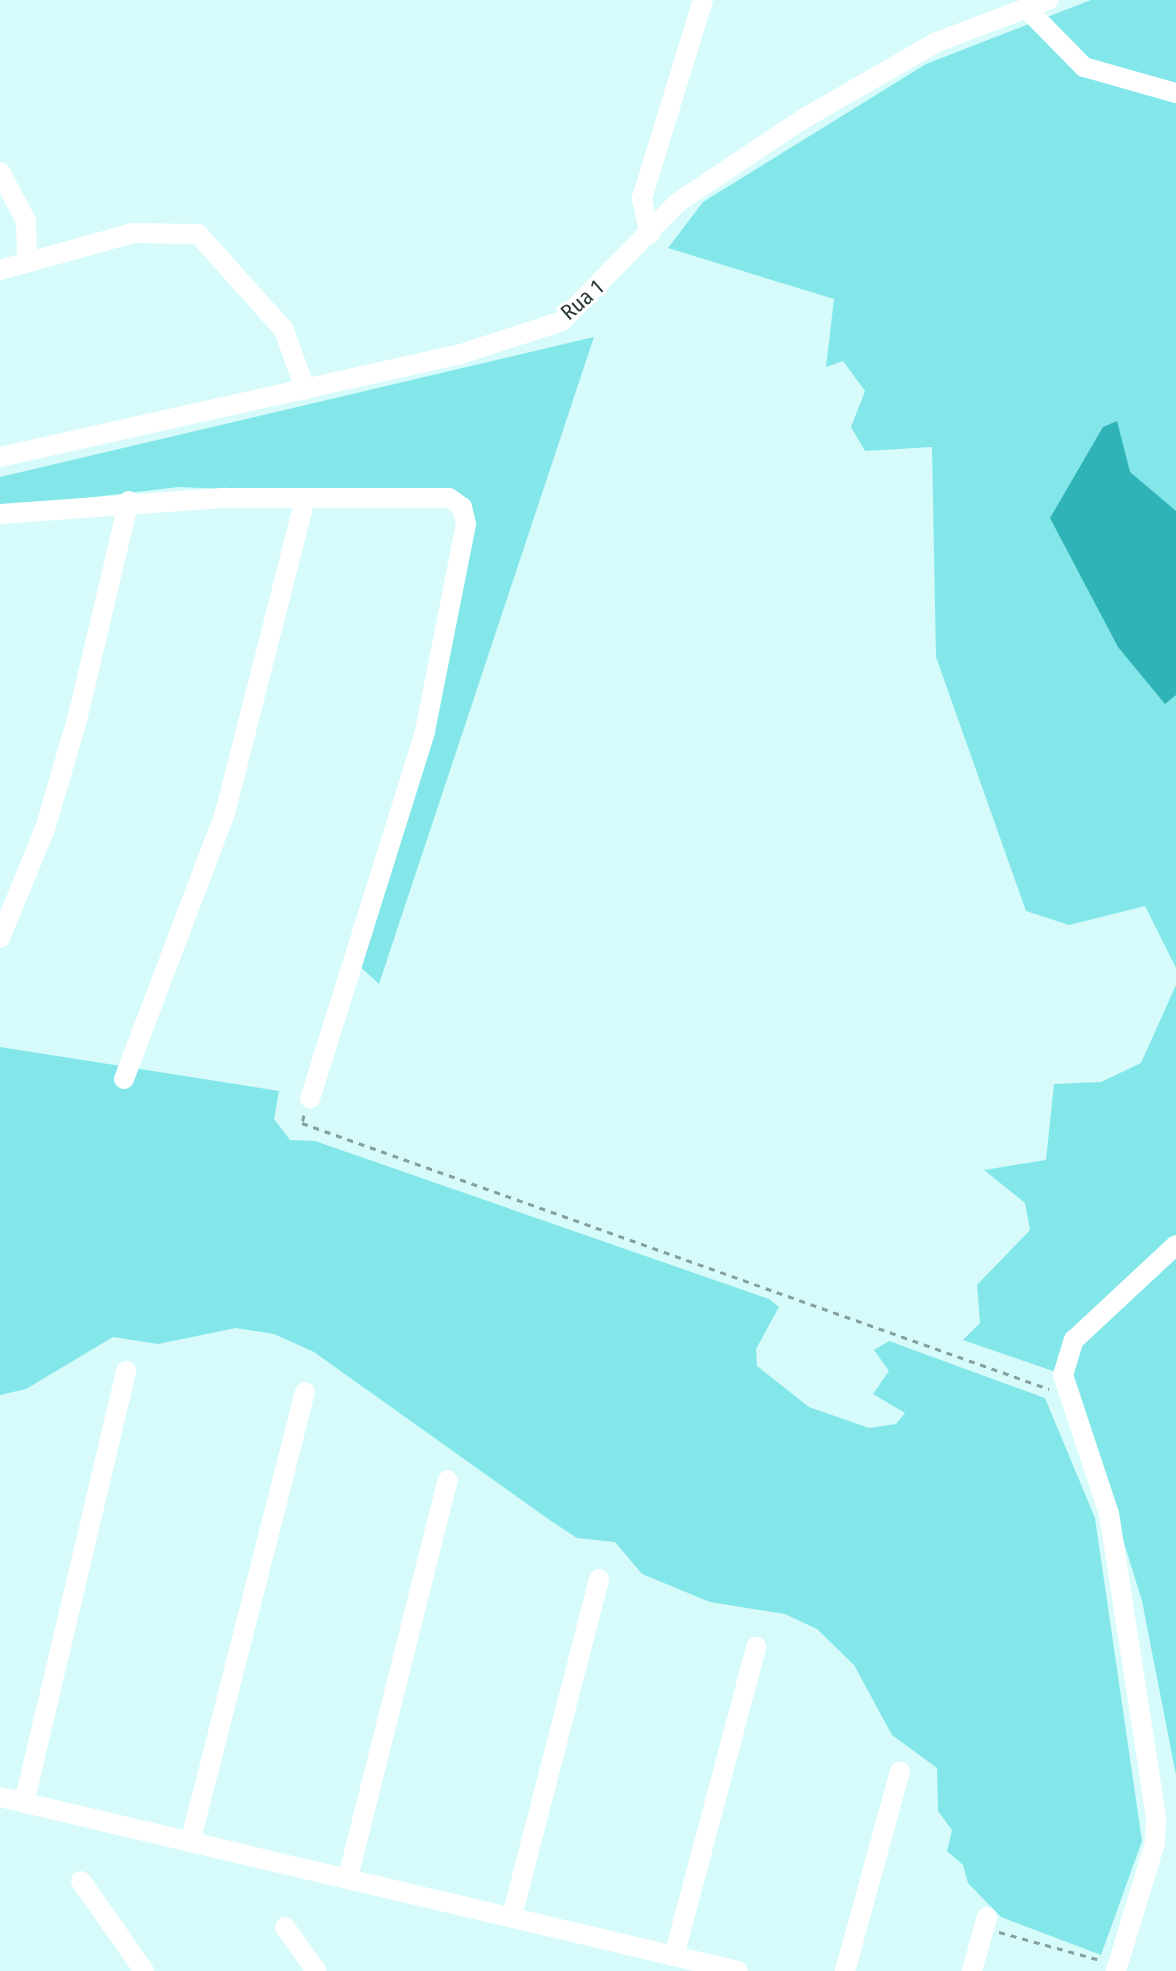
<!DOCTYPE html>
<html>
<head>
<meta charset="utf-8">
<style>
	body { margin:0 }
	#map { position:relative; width:1176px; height:1971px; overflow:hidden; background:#d7fbfb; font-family:"Fira Sans Condensed",sans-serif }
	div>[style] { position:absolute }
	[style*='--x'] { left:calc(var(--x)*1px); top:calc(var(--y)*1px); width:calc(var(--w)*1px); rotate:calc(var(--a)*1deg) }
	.green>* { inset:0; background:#83e7e9 }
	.water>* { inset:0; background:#30b3b7 }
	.path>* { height:3px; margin-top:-1.5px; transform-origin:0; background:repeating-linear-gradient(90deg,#86a0a0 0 6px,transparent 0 12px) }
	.minor>* { height:20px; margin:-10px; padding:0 10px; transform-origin:10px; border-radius:10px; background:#fff }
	span { translate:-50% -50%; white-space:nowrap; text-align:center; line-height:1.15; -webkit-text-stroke:6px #fff; paint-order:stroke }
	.street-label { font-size:22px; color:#2a3838 }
</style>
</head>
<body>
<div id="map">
	<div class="green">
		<i style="clip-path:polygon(1091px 0,1176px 0,1176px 968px,1145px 906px,1069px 925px,1026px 911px,936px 657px,932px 447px,865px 451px,851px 427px,865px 391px,843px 361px,826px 367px,834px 299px,668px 248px,703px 202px,926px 64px)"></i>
		<i style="clip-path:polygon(594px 337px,379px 984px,353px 960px,441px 648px,466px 524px,449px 499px,179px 487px,0 508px,0 477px)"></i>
		<i style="clip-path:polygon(1176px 985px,1176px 1775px,1142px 1601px,1073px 1378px,963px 1340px,980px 1323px,977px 1285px,1030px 1230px,1025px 1203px,984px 1170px,1046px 1160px,1054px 1084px,1101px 1082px,1141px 1063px)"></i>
		<i style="clip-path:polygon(0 1047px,279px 1091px,274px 1119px,290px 1140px,315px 1141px,769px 1299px,779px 1307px,756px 1349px,757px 1366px,809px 1407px,869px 1428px,896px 1424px,905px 1413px,873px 1394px,889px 1371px,874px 1350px,889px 1341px,1045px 1398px,1095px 1518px,1142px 1841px,1101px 1955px,1001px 1917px,968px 1883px,963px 1865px,947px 1851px,952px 1830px,938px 1811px,937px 1768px,892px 1735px,854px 1665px,817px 1629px,785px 1614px,710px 1602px,642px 1574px,615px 1542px,577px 1538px,551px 1521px,314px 1352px,274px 1334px,236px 1328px,158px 1344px,113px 1337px,26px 1389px,0 1395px)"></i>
	</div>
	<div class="water">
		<i style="clip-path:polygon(1117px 421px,1130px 472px,1176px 511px,1176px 695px,1165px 704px,1118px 647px,1050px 518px,1103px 427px)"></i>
	</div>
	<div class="path">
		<i style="--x:304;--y:1115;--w:8;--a:104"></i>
		<i style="--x:302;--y:1123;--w:793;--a:19.6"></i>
		<i style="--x:999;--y:1932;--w:105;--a:15.5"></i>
	</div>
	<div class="minor">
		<i style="--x:1026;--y:8;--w:83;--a:45.5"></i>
		<i style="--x:1084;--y:67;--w:96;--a:15.8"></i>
		<i style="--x:0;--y:172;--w:55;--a:62"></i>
		<i style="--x:26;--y:221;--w:41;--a:88.6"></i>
		<i style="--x:650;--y:234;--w:37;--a:-103"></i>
		<i style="--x:642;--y:198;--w:207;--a:-72.9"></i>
		<i style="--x:0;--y:270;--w:138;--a:-15.5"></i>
		<i style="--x:133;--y:233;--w:65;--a:0.9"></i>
		<i style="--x:198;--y:234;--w:129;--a:48.1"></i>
		<i style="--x:284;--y:330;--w:63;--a:70.4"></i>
		<i style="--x:0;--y:457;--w:469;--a:-12.6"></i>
		<i style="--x:458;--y:355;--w:109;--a:-18.1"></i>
		<i style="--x:562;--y:321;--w:165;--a:-45.7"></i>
		<i style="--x:677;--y:203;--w:151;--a:-33.7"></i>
		<i style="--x:803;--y:119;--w:155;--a:-29.9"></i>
		<i style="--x:937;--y:42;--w:119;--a:-20.7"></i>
		<i style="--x:0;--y:514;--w:226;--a:-4.1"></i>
		<i style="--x:225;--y:498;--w:224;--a:0"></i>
		<i style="--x:449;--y:498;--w:16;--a:35"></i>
		<i style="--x:462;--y:507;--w:17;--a:77"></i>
		<i style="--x:466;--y:524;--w:212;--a:101.2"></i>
		<i style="--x:425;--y:732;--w:384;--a:107.4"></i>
		<i style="--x:0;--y:938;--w:118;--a:-67.6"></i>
		<i style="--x:45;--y:829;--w:118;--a:-73.7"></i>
		<i style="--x:78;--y:716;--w:221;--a:-76.7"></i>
		<i style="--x:124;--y:1079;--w:285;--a:-69.2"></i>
		<i style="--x:225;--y:813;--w:325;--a:-75.7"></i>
		<i style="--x:0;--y:1797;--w:758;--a:13.27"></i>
		<i style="--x:24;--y:1803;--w:444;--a:-76.7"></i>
		<i style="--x:191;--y:1839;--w:461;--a:-75.7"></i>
		<i style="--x:348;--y:1877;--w:409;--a:-75.9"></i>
		<i style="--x:81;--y:1881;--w:110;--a:55"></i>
		<i style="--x:512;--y:1916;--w:348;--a:-75.5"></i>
		<i style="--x:285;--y:1927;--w:54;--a:54.8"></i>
		<i style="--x:674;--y:1956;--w:320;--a:-75.1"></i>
		<i style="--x:845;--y:1971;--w:207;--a:-74.6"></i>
		<i style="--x:972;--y:1971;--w:56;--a:-74.5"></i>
		<i style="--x:1116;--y:1971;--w:134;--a:-73.1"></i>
		<i style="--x:1155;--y:1843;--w:26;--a:-88"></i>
		<i style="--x:1156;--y:1817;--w:307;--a:-98.8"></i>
		<i style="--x:1109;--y:1514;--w:146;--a:-108.3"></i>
		<i style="--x:1063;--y:1375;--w:37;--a:-73"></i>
		<i style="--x:1074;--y:1340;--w:139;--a:-43"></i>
	</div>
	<div class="street-label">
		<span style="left:582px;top:300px;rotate:-41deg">Rua 1</span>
	</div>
</div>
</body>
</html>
